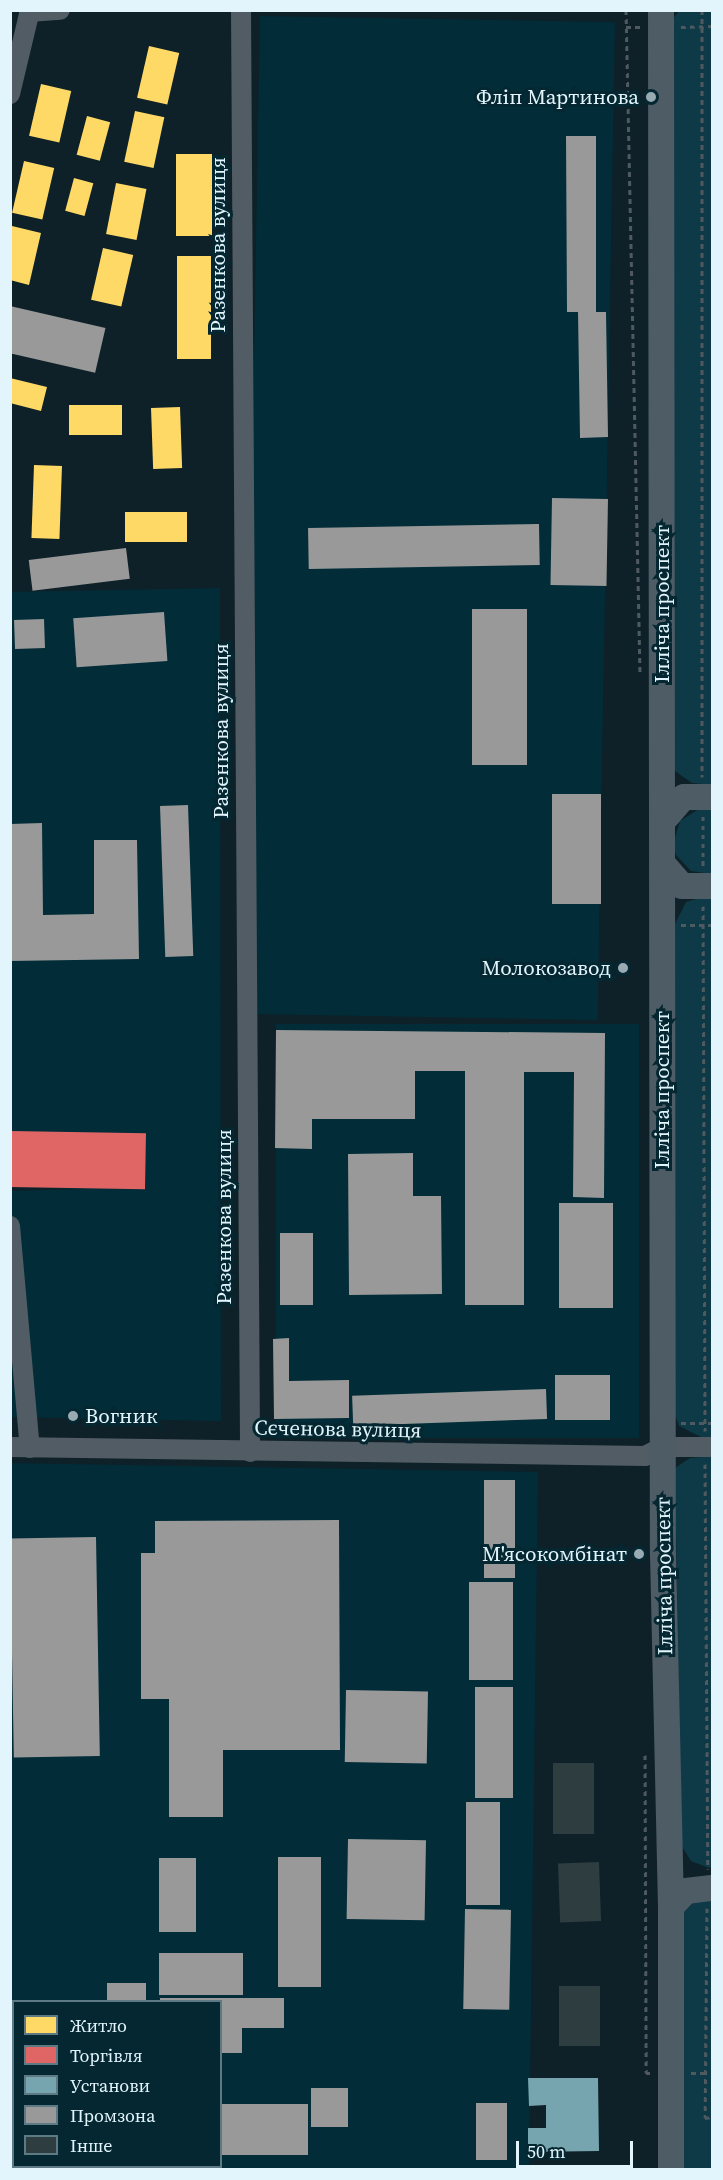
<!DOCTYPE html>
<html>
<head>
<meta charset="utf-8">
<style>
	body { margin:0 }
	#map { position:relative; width:723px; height:2180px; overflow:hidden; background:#0e2128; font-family:"Source Serif 4",serif }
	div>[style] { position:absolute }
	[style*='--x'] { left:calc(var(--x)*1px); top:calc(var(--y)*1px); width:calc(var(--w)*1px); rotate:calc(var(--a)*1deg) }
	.built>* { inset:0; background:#022c38; transform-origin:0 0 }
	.green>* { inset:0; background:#0e3946 }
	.homes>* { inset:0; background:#ffd966; transform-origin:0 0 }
	.shops>* { inset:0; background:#e06666; transform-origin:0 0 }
	.public>* { inset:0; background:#76a5af }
	.industry>* { inset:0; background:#999; transform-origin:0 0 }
	.building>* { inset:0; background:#2d3d40; transform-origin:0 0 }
	.path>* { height:3px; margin-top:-1.5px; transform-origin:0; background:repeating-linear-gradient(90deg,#4f5a60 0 4.5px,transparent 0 9px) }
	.minor>* { height:20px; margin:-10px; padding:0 10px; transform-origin:10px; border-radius:10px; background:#525c64 }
	.major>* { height:26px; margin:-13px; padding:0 13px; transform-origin:13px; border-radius:13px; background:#4e5c66 }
	.rail>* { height:7px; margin-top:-3.5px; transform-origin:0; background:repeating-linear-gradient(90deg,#042732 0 14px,#545f65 0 28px); box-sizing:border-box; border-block:2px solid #545f65 }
	.dots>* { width:16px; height:16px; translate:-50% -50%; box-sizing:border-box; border:3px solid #042732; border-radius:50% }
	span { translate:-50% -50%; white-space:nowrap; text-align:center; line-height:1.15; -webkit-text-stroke:6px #042732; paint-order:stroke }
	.poi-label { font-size:21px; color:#e3f5fc }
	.right { translate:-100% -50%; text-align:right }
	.left { translate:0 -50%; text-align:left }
	.street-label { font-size:21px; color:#e3f5fc }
	.frame { position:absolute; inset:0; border:12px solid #e3f5fc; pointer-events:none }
	.legend { position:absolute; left:12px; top:2000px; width:210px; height:168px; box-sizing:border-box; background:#042732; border:2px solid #5d7983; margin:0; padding:8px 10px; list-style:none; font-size:18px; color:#e3f5fc }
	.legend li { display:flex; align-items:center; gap:12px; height:30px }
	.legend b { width:30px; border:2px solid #5d7983 }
	.scale { position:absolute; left:516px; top:2141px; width:117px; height:27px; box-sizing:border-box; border:3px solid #e3f5fc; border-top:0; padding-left:8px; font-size:18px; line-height:21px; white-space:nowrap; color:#e3f5fc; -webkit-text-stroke:4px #042732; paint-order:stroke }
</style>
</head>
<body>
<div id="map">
	<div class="built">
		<i style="left:260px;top:16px;width:355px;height:998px;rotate:1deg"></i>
		<i style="clip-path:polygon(220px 588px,221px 1421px,11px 1417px,11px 1191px,84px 1189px,11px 1187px,11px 592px)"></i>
		<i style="left:276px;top:1024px;width:363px;height:414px"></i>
		<i style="clip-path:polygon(11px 1463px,538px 1472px,529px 2169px,157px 2169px,220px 2166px,220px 2002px,14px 2002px,11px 2082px)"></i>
		<i style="clip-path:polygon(10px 2100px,14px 2166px,140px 2169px,11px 2169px)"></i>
	</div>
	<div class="green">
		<i style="clip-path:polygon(679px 11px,712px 11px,712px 785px,692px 783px,672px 769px,672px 20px)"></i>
		<i style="clip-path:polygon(699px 809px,712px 809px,712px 874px,691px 871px,676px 855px,673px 844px,680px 821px)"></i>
		<i style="clip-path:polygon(699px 898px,712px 899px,712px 1437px,701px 1437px,679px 1426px,674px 1412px,671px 932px,686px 902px)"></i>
		<i style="clip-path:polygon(712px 1456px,712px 1867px,709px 1868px,691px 1861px,681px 1845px,675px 1468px,690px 1458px)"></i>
		<i style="clip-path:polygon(712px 1895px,712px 2169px,680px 2170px,679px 1918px,686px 1902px)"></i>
	</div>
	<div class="homes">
		<i style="left:149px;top:46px;width:31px;height:53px;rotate:13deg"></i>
		<i style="left:41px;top:84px;width:31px;height:53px;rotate:13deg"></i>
		<i style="left:135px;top:111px;width:30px;height:52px;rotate:12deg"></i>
		<i style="left:87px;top:116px;width:24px;height:40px;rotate:15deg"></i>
		<i style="left:176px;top:154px;width:36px;height:82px"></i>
		<i style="left:24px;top:161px;width:31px;height:53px;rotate:13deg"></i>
		<i style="left:74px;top:178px;width:20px;height:34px;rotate:15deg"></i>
		<i style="left:116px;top:183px;width:31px;height:52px;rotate:11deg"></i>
		<i style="clip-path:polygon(12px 226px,41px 233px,29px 285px,10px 280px)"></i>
		<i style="left:103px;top:248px;width:31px;height:53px;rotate:13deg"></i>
		<i style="left:177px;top:256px;width:34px;height:103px"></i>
		<i style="clip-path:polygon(10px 378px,47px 387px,41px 411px,10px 403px)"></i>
		<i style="left:69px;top:405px;width:53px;height:30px"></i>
		<i style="left:180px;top:407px;width:61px;height:29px;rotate:88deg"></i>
		<i style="left:34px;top:465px;width:28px;height:73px;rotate:2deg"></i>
		<i style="left:125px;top:512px;width:62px;height:30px"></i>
	</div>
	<div class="shops">
		<i style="left:10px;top:1131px;width:136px;height:56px;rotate:1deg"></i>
		<i style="clip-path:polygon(14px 2140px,14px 2166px,67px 2170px,10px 2170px)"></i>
	</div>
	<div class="public">
		<i style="clip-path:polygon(528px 2078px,598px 2078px,599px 2151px,528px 2152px,528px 2128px,546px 2128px,546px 2105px,529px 2106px)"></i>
	</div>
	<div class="industry">
		<i style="clip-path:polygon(566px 136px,596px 136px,596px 312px,606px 312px,608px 437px,580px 438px,578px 312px,567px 312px)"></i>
		<i style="left:10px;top:306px;width:98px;height:46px;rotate:13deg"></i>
		<i style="left:552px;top:498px;width:56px;height:87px;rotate:1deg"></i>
		<i style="left:539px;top:524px;width:41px;height:231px;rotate:89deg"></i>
		<i style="left:126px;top:548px;width:31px;height:98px;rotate:83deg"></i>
		<i style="left:472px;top:609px;width:55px;height:156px"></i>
		<i style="left:164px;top:612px;width:49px;height:91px;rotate:86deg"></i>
		<i style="left:44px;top:619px;width:29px;height:30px;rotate:88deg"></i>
		<i style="left:552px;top:794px;width:49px;height:110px"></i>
		<i style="left:188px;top:805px;width:151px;height:28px;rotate:88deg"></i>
		<i style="clip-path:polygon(42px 823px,43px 915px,94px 914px,94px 840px,137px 840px,139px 959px,10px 961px,10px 824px)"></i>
		<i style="clip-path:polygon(276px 1030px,605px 1033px,604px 1198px,573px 1197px,574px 1072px,524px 1072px,524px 1305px,465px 1305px,465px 1071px,415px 1071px,415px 1119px,312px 1119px,312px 1149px,275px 1148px)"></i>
		<i style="clip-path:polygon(413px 1153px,413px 1196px,441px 1196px,442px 1294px,349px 1295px,348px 1154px)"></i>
		<i style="left:559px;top:1203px;width:54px;height:105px"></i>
		<i style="left:280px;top:1233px;width:33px;height:72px"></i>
		<i style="clip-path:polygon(289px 1338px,289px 1381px,349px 1380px,349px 1418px,274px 1419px,273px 1339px)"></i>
		<i style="left:555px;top:1375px;width:55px;height:45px"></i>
		<i style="left:546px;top:1389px;width:30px;height:194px;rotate:88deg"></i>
		<i style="left:484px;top:1480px;width:31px;height:98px"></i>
		<i style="clip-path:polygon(339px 1520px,340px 1750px,223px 1750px,223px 1817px,169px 1817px,169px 1699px,141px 1699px,141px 1553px,155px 1553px,155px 1521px)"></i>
		<i style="left:96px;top:1537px;width:219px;height:86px;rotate:89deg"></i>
		<i style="left:469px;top:1582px;width:44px;height:98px"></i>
		<i style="left:475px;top:1687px;width:38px;height:111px"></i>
		<i style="left:346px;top:1690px;width:82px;height:72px;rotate:1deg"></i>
		<i style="left:466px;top:1802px;width:34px;height:103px"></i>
		<i style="left:348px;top:1839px;width:78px;height:80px;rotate:1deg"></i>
		<i style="left:278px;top:1857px;width:43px;height:130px"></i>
		<i style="left:159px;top:1858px;width:37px;height:74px"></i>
		<i style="left:465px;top:1909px;width:46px;height:100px;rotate:1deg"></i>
		<i style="left:159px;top:1953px;width:84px;height:42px"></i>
		<i style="left:107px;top:1983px;width:39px;height:19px"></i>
		<i style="clip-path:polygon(160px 1998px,284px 1998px,284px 2028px,242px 2028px,242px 2053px,220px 2053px,220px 2002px,160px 2002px)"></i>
		<i style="left:311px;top:2088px;width:37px;height:39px"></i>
		<i style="left:476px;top:2103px;width:31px;height:57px"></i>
		<i style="left:308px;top:2104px;width:51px;height:88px;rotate:90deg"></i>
	</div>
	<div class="building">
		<i style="left:553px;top:1763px;width:41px;height:71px"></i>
		<i style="left:599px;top:1862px;width:59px;height:41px;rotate:88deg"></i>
		<i style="left:559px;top:1986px;width:41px;height:60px"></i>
	</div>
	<div class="path">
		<i style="--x:626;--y:10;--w:662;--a:88.79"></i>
		<i style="--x:702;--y:10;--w:767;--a:90"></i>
		<i style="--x:626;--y:27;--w:16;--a:0"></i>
		<i style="--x:681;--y:27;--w:31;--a:-2"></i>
		<i style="--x:703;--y:816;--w:51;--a:90"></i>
		<i style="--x:703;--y:906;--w:525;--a:89.78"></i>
		<i style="--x:681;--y:925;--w:31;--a:0"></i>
		<i style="--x:681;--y:1423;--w:31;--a:0"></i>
		<i style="--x:705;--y:1464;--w:405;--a:89.6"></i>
		<i style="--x:645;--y:1755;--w:318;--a:89.8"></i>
		<i style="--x:646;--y:2073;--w:6;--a:0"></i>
		<i style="--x:707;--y:1908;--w:210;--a:90.5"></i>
		<i style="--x:705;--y:2118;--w:7;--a:-8"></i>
		<i style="--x:691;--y:2073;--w:15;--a:0"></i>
	</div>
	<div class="minor">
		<i style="--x:241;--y:10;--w:1442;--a:89.64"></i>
		<i style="--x:29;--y:12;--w:31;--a:-4"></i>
		<i style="--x:10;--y:94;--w:86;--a:-76.6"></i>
		<i style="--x:10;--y:1226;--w:223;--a:84.9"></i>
		<i style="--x:10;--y:1447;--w:635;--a:0.81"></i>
		<i style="--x:645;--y:1456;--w:20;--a:-27"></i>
		<i style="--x:663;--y:1447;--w:49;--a:0"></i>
	</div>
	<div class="major">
		<i style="--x:661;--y:10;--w:1544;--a:89.93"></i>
		<i style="--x:663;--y:1554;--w:353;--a:88.7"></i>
		<i style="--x:671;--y:1907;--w:263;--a:90"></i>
		<i style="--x:662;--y:822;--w:33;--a:-49"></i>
		<i style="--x:684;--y:797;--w:28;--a:0"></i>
		<i style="--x:662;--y:863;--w:30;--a:49"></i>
		<i style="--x:682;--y:886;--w:30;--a:0"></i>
		<i style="--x:671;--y:1907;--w:22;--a:-47"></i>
		<i style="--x:686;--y:1891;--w:26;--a:-7"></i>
	</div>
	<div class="rail">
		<i style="--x:148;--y:2170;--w:4;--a:-90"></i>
	</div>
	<div class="dots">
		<i style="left:651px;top:97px;background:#98abb2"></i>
		<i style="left:623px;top:968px;background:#98abb2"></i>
		<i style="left:73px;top:1416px;background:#98abb2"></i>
		<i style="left:639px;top:1554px;background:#98abb2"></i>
	</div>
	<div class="poi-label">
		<span class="right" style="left:639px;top:97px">Фліп Мартинова</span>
		<span class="right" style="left:611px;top:968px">Молокозавод</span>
		<span class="left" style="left:85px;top:1416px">Вогник</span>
		<span class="right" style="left:627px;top:1554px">М'ясокомбінат</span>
	</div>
	<div class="street-label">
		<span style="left:218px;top:245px;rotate:-90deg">Разенкова вулиця</span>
		<span style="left:662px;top:604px;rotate:-90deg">Ілліча проспект</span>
		<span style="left:221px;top:731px;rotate:-90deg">Разенкова вулиця</span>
		<span style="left:662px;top:1090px;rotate:-90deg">Ілліча проспект</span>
		<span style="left:224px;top:1217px;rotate:-90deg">Разенкова вулиця</span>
		<span style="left:338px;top:1429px;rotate:1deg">Сєченова вулиця</span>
		<span style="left:664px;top:1576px;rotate:-91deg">Ілліча проспект</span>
	</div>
	<div class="frame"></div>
	<ul class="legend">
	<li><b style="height:16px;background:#ffd966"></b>Житло</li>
	<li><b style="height:16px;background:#e06666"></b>Торгівля</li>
	<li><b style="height:16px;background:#76a5af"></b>Установи</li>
	<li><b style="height:16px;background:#999"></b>Промзона</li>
	<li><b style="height:16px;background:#2d3d40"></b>Інше</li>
	</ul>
	<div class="scale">50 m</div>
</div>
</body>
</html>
